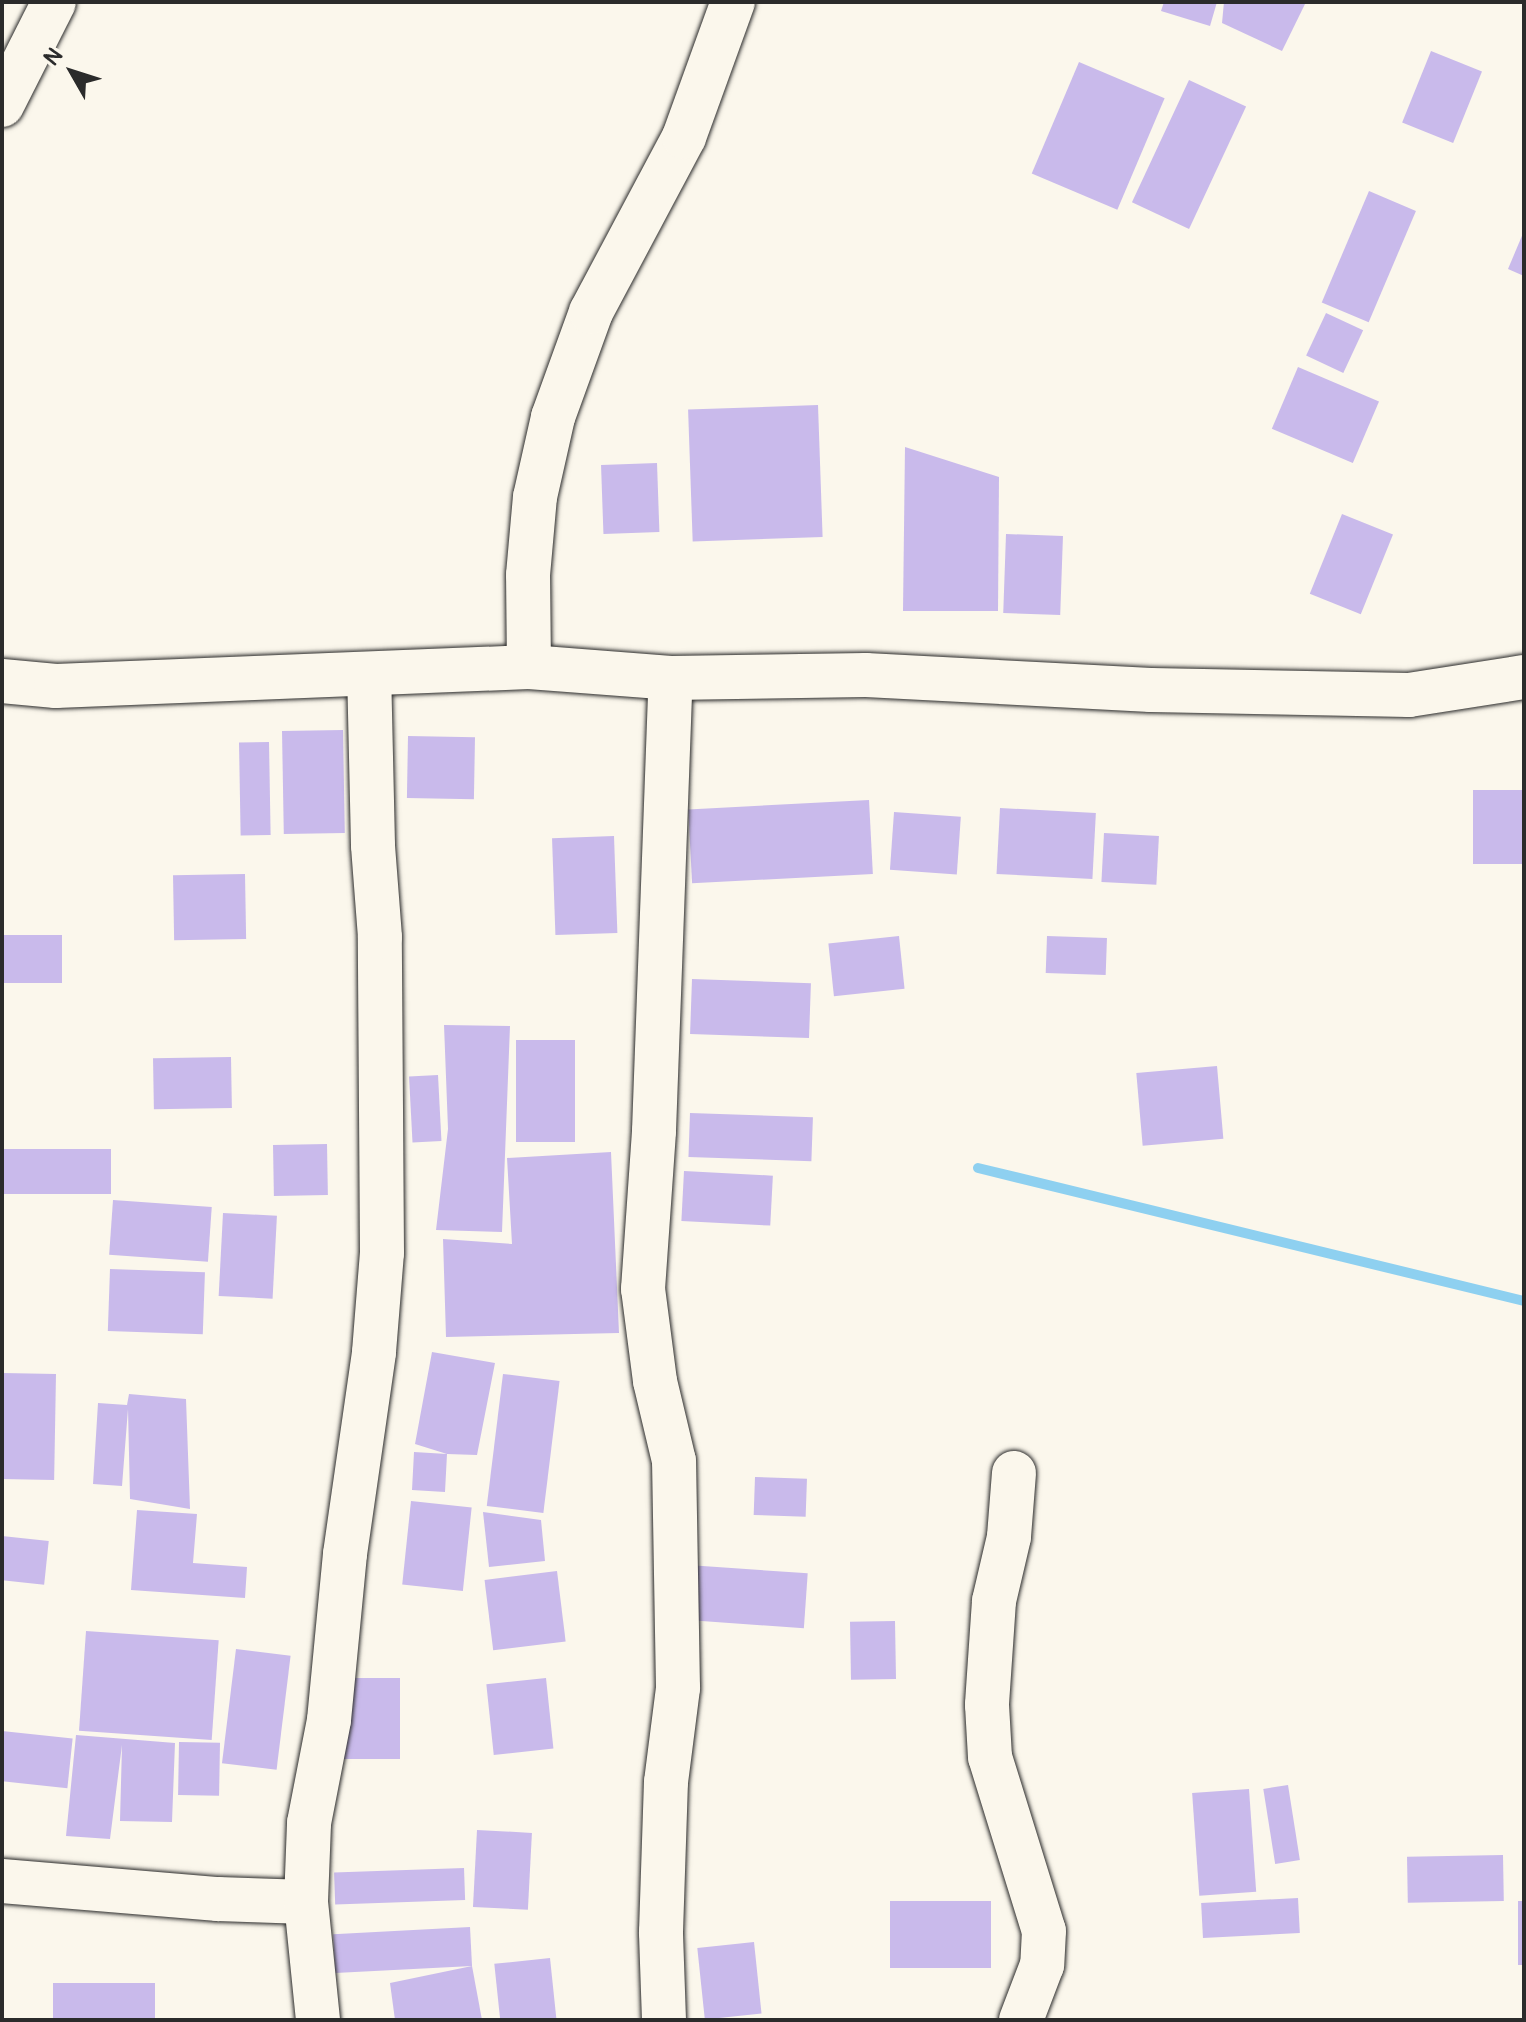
<!DOCTYPE html>
<html>
<head>
<meta charset="utf-8">
<style>
	body { margin:0 }
	#map { position:relative; width:1526px; height:2022px; overflow:hidden; background:#fbf7ec; font-family:Pangolin,sans-serif }
	div>[style] { position:absolute }
	[style*='--x'] { left:calc(var(--x)*1px); top:calc(var(--y)*1px); width:calc(var(--w)*1px); rotate:calc(var(--a)*1deg) }
	.stream>* { height:10px; margin:-5px; padding:0 5px; transform-origin:5px; border-radius:5px; background:#8ed0f0 }
	.building>* { inset:0; background:#c9baeb; transform-origin:0 0 }
	.roads { filter:drop-shadow(0 0 2px #2b2b2b) drop-shadow(0 0 2px #2b2b2b) }
	.minor>* { height:44px; margin:-22px; padding:0 22px; transform-origin:22px; border-radius:22px; background:#fbf7ec }
	span { translate:-50% -50%; white-space:nowrap; text-align:center; line-height:1.15; -webkit-text-stroke:8px #fbf7ec; paint-order:stroke }
	.frame { position:absolute; inset:0; border:4px solid #2b2b2b; pointer-events:none }
	.north { position:absolute; left:32px; top:32px; width:80px; height:80px; -webkit-text-stroke:6px #fbf7ec; paint-order:stroke; rotate:309deg; font-size:22px; font-weight:700; line-height:32px; text-align:center; color:#2b2b2b }
	.north::after { content:''; display:block; margin:auto; width:28px; height:36px; background:#2b2b2b; clip-path:polygon(50% 0,100% 100%,50% 72%,0 100%) }
</style>
</head>
<body>
<div id="map">
	<div class="stream">
		<i style="--x:978;--y:1168;--w:562;--a:13.69"></i>
	</div>
	<div class="building">
		<i style="clip-path:polygon(1164px 2px,1217px 2px,1210px 26px,1161px 11px)"></i>
		<i style="clip-path:polygon(1224px 2px,1306px 2px,1282px 51px,1222px 23px)"></i>
		<i style="left:1431px;top:51px;width:55px;height:77px;rotate:22deg"></i>
		<i style="left:1079px;top:62px;width:93px;height:121px;rotate:23deg"></i>
		<i style="left:1189px;top:80px;width:63px;height:135px;rotate:25deg"></i>
		<i style="left:1369px;top:191px;width:51px;height:121px;rotate:23deg"></i>
		<i style="clip-path:polygon(1524px 231px,1524px 276px,1508px 269px)"></i>
		<i style="left:1326px;top:313px;width:41px;height:47px;rotate:25deg"></i>
		<i style="left:1298px;top:367px;width:88px;height:67px;rotate:23deg"></i>
		<i style="left:818px;top:405px;width:132px;height:130px;rotate:88deg"></i>
		<i style="clip-path:polygon(905px 447px,999px 477px,998px 611px,903px 611px)"></i>
		<i style="left:657px;top:463px;width:69px;height:56px;rotate:88deg"></i>
		<i style="left:1342px;top:514px;width:55px;height:86px;rotate:22deg"></i>
		<i style="left:1006px;top:534px;width:57px;height:79px;rotate:2deg"></i>
		<i style="left:343px;top:730px;width:103px;height:61px;rotate:89deg"></i>
		<i style="left:408px;top:736px;width:67px;height:62px;rotate:1deg"></i>
		<i style="left:269px;top:742px;width:93px;height:30px;rotate:89deg"></i>
		<i style="left:1524px;top:790px;width:74px;height:51px;rotate:90deg"></i>
		<i style="left:869px;top:800px;width:74px;height:181px;rotate:87deg"></i>
		<i style="left:1000px;top:808px;width:96px;height:66px;rotate:3deg"></i>
		<i style="left:894px;top:812px;width:67px;height:58px;rotate:4deg"></i>
		<i style="left:1104px;top:833px;width:55px;height:49px;rotate:3deg"></i>
		<i style="left:614px;top:836px;width:97px;height:62px;rotate:88deg"></i>
		<i style="left:245px;top:874px;width:65px;height:72px;rotate:89deg"></i>
		<i style="left:2px;top:935px;width:60px;height:48px"></i>
		<i style="left:899px;top:936px;width:53px;height:71px;rotate:84deg"></i>
		<i style="left:1047px;top:936px;width:60px;height:37px;rotate:2deg"></i>
		<i style="left:692px;top:979px;width:119px;height:55px;rotate:2deg"></i>
		<i style="clip-path:polygon(444px 1025px,510px 1026px,502px 1232px,436px 1230px,448px 1129px)"></i>
		<i style="left:516px;top:1040px;width:59px;height:102px"></i>
		<i style="left:231px;top:1057px;width:51px;height:78px;rotate:89deg"></i>
		<i style="left:1217px;top:1066px;width:73px;height:81px;rotate:85deg"></i>
		<i style="left:438px;top:1075px;width:66px;height:29px;rotate:87deg"></i>
		<i style="left:690px;top:1113px;width:123px;height:44px;rotate:2deg"></i>
		<i style="left:327px;top:1144px;width:51px;height:54px;rotate:89deg"></i>
		<i style="left:2px;top:1149px;width:109px;height:45px"></i>
		<i style="clip-path:polygon(611px 1152px,619px 1333px,446px 1337px,443px 1239px,512px 1244px,507px 1158px)"></i>
		<i style="left:684px;top:1171px;width:89px;height:50px;rotate:3deg"></i>
		<i style="left:113px;top:1200px;width:99px;height:55px;rotate:4deg"></i>
		<i style="left:223px;top:1213px;width:54px;height:83px;rotate:3deg"></i>
		<i style="left:110px;top:1269px;width:95px;height:62px;rotate:2deg"></i>
		<i style="clip-path:polygon(432px 1352px,495px 1363px,477px 1455px,447px 1454px,445px 1492px,412px 1490px,414px 1452px,447px 1454px,415px 1444px)"></i>
		<i style="left:3px;top:1373px;width:53px;height:106px;rotate:1deg"></i>
		<i style="left:503px;top:1374px;width:57px;height:133px;rotate:7deg"></i>
		<i style="clip-path:polygon(129px 1394px,186px 1399px,190px 1509px,130px 1499px,128px 1409px,122px 1486px,93px 1484px,98px 1403px,127px 1405px)"></i>
		<i style="left:755px;top:1477px;width:52px;height:38px;rotate:2deg"></i>
		<i style="left:411px;top:1501px;width:61px;height:84px;rotate:6deg"></i>
		<i style="clip-path:polygon(137px 1510px,197px 1514px,193px 1563px,247px 1567px,245px 1598px,131px 1590px)"></i>
		<i style="clip-path:polygon(483px 1512px,541px 1520px,545px 1561px,489px 1567px)"></i>
		<i style="left:2px;top:1536px;width:47px;height:44px;rotate:6deg"></i>
		<i style="left:688px;top:1565px;width:120px;height:55px;rotate:4deg"></i>
		<i style="left:557px;top:1571px;width:71px;height:73px;rotate:83deg"></i>
		<i style="left:895px;top:1621px;width:58px;height:45px;rotate:89deg"></i>
		<i style="left:86px;top:1631px;width:133px;height:100px;rotate:4deg"></i>
		<i style="left:236px;top:1649px;width:55px;height:115px;rotate:7deg"></i>
		<i style="left:342px;top:1678px;width:58px;height:81px"></i>
		<i style="left:546px;top:1678px;width:71px;height:60px;rotate:84deg"></i>
		<i style="left:2px;top:1731px;width:71px;height:50px;rotate:6deg"></i>
		<i style="clip-path:polygon(76px 1735px,175px 1743px,172px 1822px,120px 1821px,122px 1745px,110px 1839px,66px 1836px)"></i>
		<i style="left:179px;top:1742px;width:41px;height:53px;rotate:1deg"></i>
		<i style="left:1288px;top:1785px;width:76px;height:25px;rotate:81deg"></i>
		<i style="left:1249px;top:1789px;width:103px;height:57px;rotate:86deg"></i>
		<i style="left:477px;top:1830px;width:55px;height:77px;rotate:3deg"></i>
		<i style="left:1503px;top:1855px;width:46px;height:96px;rotate:89deg"></i>
		<i style="left:464px;top:1868px;width:32px;height:130px;rotate:88deg"></i>
		<i style="left:1298px;top:1898px;width:35px;height:97px;rotate:87deg"></i>
		<i style="left:991px;top:1901px;width:67px;height:101px;rotate:90deg"></i>
		<i style="left:1518px;top:1901px;width:6px;height:64px"></i>
		<i style="left:470px;top:1927px;width:39px;height:137px;rotate:87deg"></i>
		<i style="left:754px;top:1942px;width:72px;height:57px;rotate:84deg"></i>
		<i style="left:550px;top:1958px;width:62px;height:56px;rotate:84deg"></i>
		<i style="clip-path:polygon(472px 1966px,482px 2020px,395px 2020px,390px 1983px)"></i>
		<i style="left:155px;top:1983px;width:37px;height:102px;rotate:90deg"></i>
	</div>
	<div class="roads">
		<div class="minor">
			<i style="--x:2;--y:105;--w:115;--a:-63.2"></i>
			<i style="--x:529;--y:667;--w:92;--a:-90.6"></i>
			<i style="--x:528;--y:575;--w:78;--a:-84.9"></i>
			<i style="--x:535;--y:497;--w:82;--a:-77.3"></i>
			<i style="--x:553;--y:417;--w:112;--a:-70.1"></i>
			<i style="--x:591;--y:312;--w:198;--a:-62"></i>
			<i style="--x:684;--y:137;--w:144;--a:-70.1"></i>
			<i style="--x:2;--y:681;--w:54;--a:5.3"></i>
			<i style="--x:56;--y:686;--w:473;--a:-2.3"></i>
			<i style="--x:529;--y:667;--w:142;--a:4.4"></i>
			<i style="--x:671;--y:678;--w:195;--a:-0.9"></i>
			<i style="--x:866;--y:675;--w:285;--a:3"></i>
			<i style="--x:1151;--y:690;--w:258;--a:1.1"></i>
			<i style="--x:1409;--y:695;--w:116;--a:-8.9"></i>
			<i style="--x:1014;--y:1473;--w:64;--a:94.5"></i>
			<i style="--x:1009;--y:1537;--w:66;--a:103.2"></i>
			<i style="--x:994;--y:1601;--w:104;--a:93.9"></i>
			<i style="--x:987;--y:1705;--w:52;--a:86.7"></i>
			<i style="--x:990;--y:1757;--w:182;--a:72.8"></i>
			<i style="--x:1044;--y:1931;--w:34;--a:93"></i>
			<i style="--x:1042;--y:1965;--w:59;--a:110.9"></i>
			<i style="--x:2;--y:1881;--w:217;--a:4.8"></i>
			<i style="--x:218;--y:1899;--w:88;--a:2"></i>
			<i style="--x:318;--y:2020;--w:119;--a:-95.8"></i>
			<i style="--x:306;--y:1902;--w:79;--a:-87.8"></i>
			<i style="--x:309;--y:1823;--w:105;--a:-79"></i>
			<i style="--x:329;--y:1720;--w:167;--a:-84.5"></i>
			<i style="--x:345;--y:1554;--w:204;--a:-81.8"></i>
			<i style="--x:374;--y:1352;--w:99;--a:-85.4"></i>
			<i style="--x:382;--y:1253;--w:316;--a:-90.4"></i>
			<i style="--x:380;--y:937;--w:92;--a:-94.4"></i>
			<i style="--x:373;--y:845;--w:171;--a:-91.3"></i>
			<i style="--x:664;--y:2020;--w:88;--a:-92"></i>
			<i style="--x:661;--y:1932;--w:150;--a:-88.1"></i>
			<i style="--x:666;--y:1782;--w:95;--a:-82.7"></i>
			<i style="--x:678;--y:1688;--w:227;--a:-91"></i>
			<i style="--x:674;--y:1461;--w:82;--a:-103.4"></i>
			<i style="--x:655;--y:1381;--w:93;--a:-97.4"></i>
			<i style="--x:643;--y:1289;--w:158;--a:-86"></i>
			<i style="--x:654;--y:1131;--w:453;--a:-87.9"></i>
		</div>
	</div>
	<div class="frame"></div>
	<div class="north">N</div>
</div>
</body>
</html>
